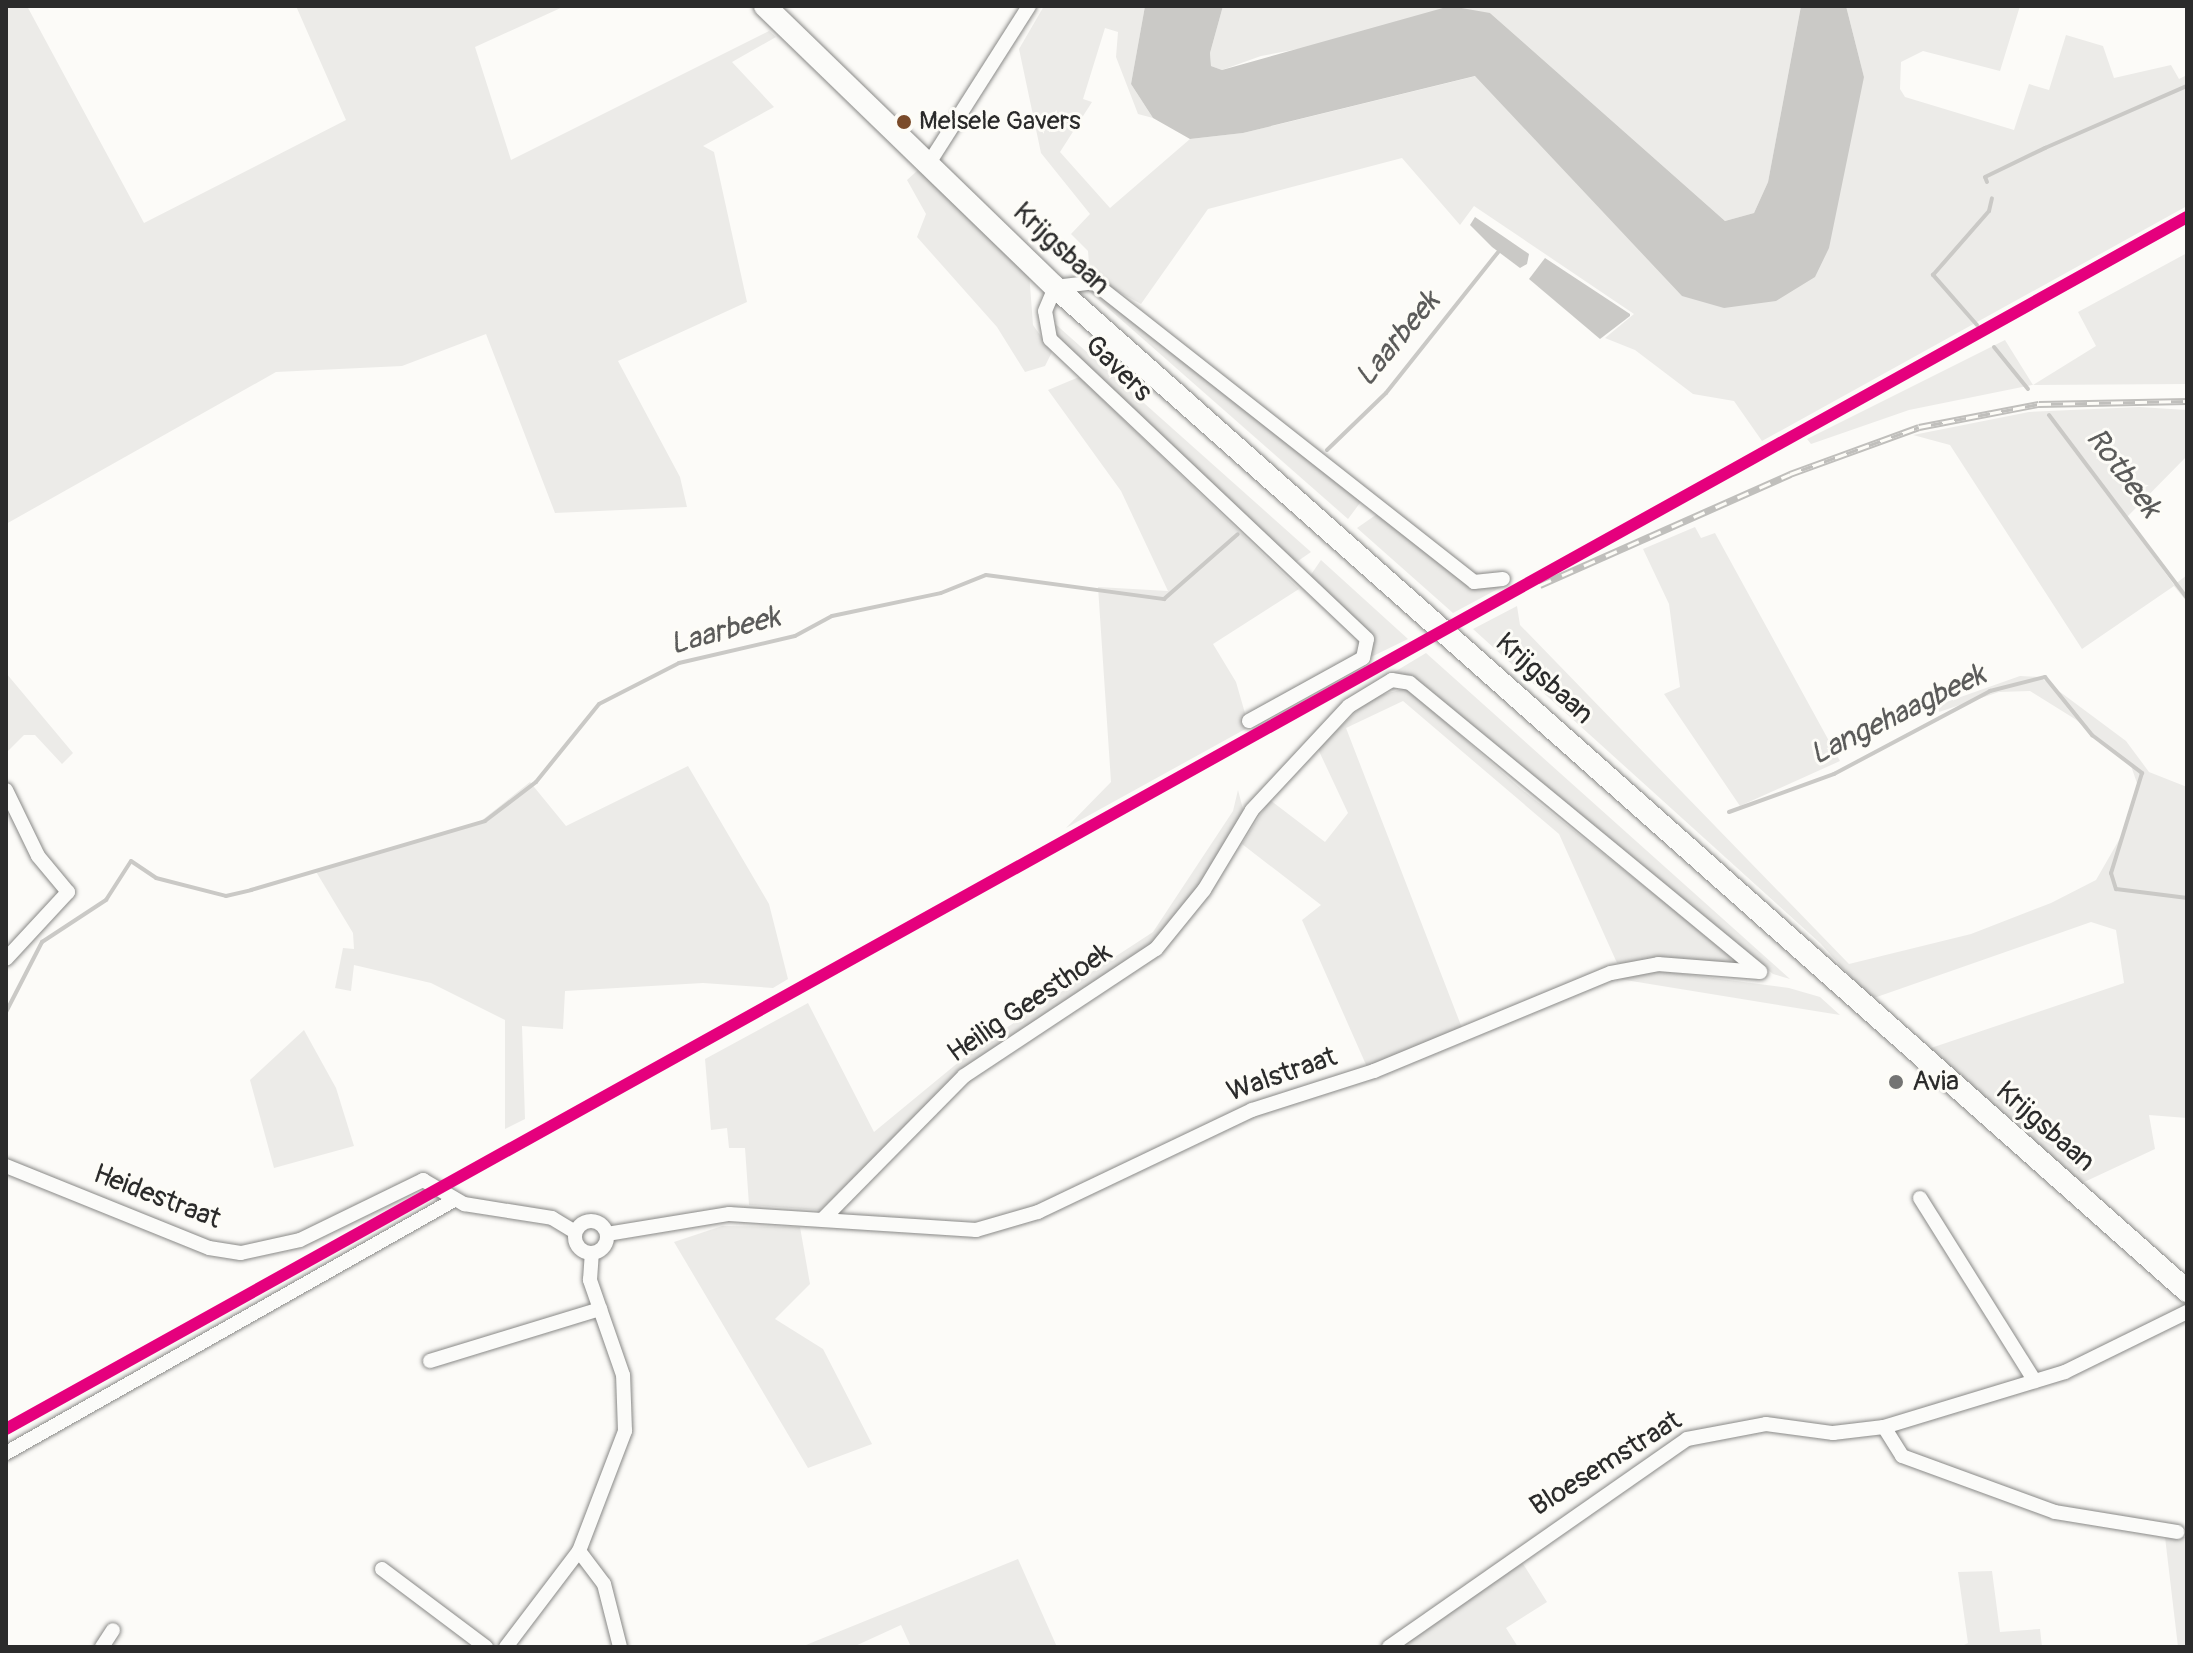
<!DOCTYPE html>
<html>
<head>
<meta charset="utf-8">
<style>
	body { margin:0 }
	#map { position:relative; width:2193px; height:1653px; overflow:hidden; background:#fcfbf8; font-family:Pangolin,sans-serif }
	div>[style] { position:absolute }
	[style*='--x'] { left:calc(var(--x)*1px); top:calc(var(--y)*1px); width:calc(var(--w)*1px); rotate:calc(var(--a)*1deg) }
	.green>* { inset:0; background:#ecebe8 }
	.water>* { inset:0; background:#cac9c6 }
	.stream>* { height:4px; margin:-2px; padding:0 2px; transform-origin:2px; border-radius:2px; background:#cac9c6 }
	.roads { filter:drop-shadow(0 0 2px #898987) drop-shadow(0 0 2px #898987) }
	.street>* { height:14px; margin:-7px; padding:0 7px; transform-origin:7px; border-radius:7px; background:#fbfbf9 }
	.street>.ring { margin:-7px; padding:0; box-sizing:content-box; background:none; border:14px solid #fbfbf9; border-radius:50% }
	.primary>* { height:22px; margin:-11px; padding:0 11px; transform-origin:11px; border-radius:11px; background:#fbfbf9 }
	.rail>* { height:7px; margin-top:-3.5px; transform-origin:0; background:repeating-linear-gradient(90deg,#fdfcf7 0 12px,#c0bfbc 0 24px); box-sizing:border-box; border-block:2px solid #c0bfbc }
	.rail-1>* { height:12px; margin:-6px; padding:0 6px; transform-origin:6px; border-radius:6px; background:#e5007d }
	.dots>* { width:22px; height:22px; translate:-50% -50%; box-sizing:border-box; border:4px solid #fdfcf7; border-radius:50% }
	span { translate:-50% -50%; white-space:nowrap; text-align:center; line-height:1.15; -webkit-text-stroke:6px #fdfcf7; paint-order:stroke }
	.bus-label { font-size:26px; color:#2b2b2b }
	.left { translate:0 -50%; text-align:left }
	.street-label { font-size:28px; color:#2b2b2b }
	.poi-label { font-size:28px; color:#2b2b2b }
	.water-label { font-size:30px; color:#5b5b5a; font-style:italic }
	.frame { position:absolute; inset:0; border:8px solid #2b2b2b; pointer-events:none }
</style>
</head>
<body>
<div id="map">
	<div class="green">
		<i style="clip-path:polygon(6px 6px,27px 6px,144px 223px,346px 120px,296px 6px,565px 6px,475px 47px,511px 160px,769px 31px,776px 37px,732px 62px,774px 107px,703px 146px,714px 152px,747px 302px,618px 361px,680px 477px,687px 507px,555px 513px,486px 334px,402px 366px,276px 372px,6px 524px)"></i>
		<i style="clip-path:polygon(1044px 6px,1145px 6px,1131px 84px,1153px 118px,1138px 114px,1116px 57px,1118px 32px,1105px 28px,1083px 99px,1092px 102px,1060px 152px,1110px 208px,1190px 139px,1243px 133px,1476px 76px,1724px 308px,1864px 77px,1846px 6px,2020px 6px,2000px 71px,1923px 51px,1901px 62px,1900px 89px,1905px 97px,2014px 130px,2029px 84px,2049px 90px,2066px 35px,2103px 46px,2114px 78px,2171px 65px,2179px 79px,2187px 75px,2187px 206px,1762px 441px,1734px 401px,1693px 394px,1635px 350px,1605px 338px,1634px 314px,1474px 206px,1460px 225px,1402px 158px,1208px 209px,1141px 304px,1090px 276px,1088px 251px,1071px 234px,1090px 214px,1041px 153px,1019px 49px)"></i>
		<i style="clip-path:polygon(1223px 6px,1801px 6px,1768px 182px,1754px 213px,1725px 221px,1490px 13px,1261px 56px,1222px 70px,1211px 66px,1210px 53px)"></i>
		<i style="clip-path:polygon(918px 170px,1029px 272px,1033px 325px,1052px 352px,1045px 366px,1025px 372px,997px 327px,917px 237px,926px 214px,907px 180px)"></i>
		<i style="clip-path:polygon(2187px 253px,2187px 384px,2032px 385px,1909px 410px,1811px 444px,1807px 439px,2005px 340px,2033px 385px,2096px 346px,2078px 312px)"></i>
		<i style="clip-path:polygon(1090px 286px,1363px 499px,1348px 519px,1085px 288px)"></i>
		<i style="clip-path:polygon(1052px 321px,1311px 552px,1295px 563px,1056px 337px)"></i>
		<i style="clip-path:polygon(1079px 377px,1299px 589px,1213px 644px,1236px 682px,1249px 727px,1066px 828px,1111px 782px,1098px 587px,1168px 591px,1121px 491px,1048px 390px)"></i>
		<i style="clip-path:polygon(2139px 407px,2187px 410px,2187px 456px,2126px 518px,2174px 585px,2187px 575px,2187px 602px,2174px 586px,2082px 649px,1950px 445px,1913px 435px,2029px 412px)"></i>
		<i style="clip-path:polygon(1380px 512px,1471px 587px,1507px 584px,1453px 613px,1357px 528px)"></i>
		<i style="clip-path:polygon(1695px 527px,1701px 538px,1715px 533px,1840px 761px,1740px 806px,1664px 694px,1680px 687px,1669px 604px,1643px 549px)"></i>
		<i style="clip-path:polygon(1321px 560px,1408px 639px,1371px 657px,1371px 635px,1310px 576px)"></i>
		<i style="clip-path:polygon(1517px 606px,1520px 625px,1849px 964px,1971px 934px,2051px 903px,2096px 880px,2123px 833px,2138px 786px,2130px 763px,2075px 719px,2030px 691px,1999px 692px,1939px 712px,1938px 705px,2020px 676px,2040px 677px,2126px 741px,2149px 772px,2187px 787px,2187px 1118px,2149px 1115px,2155px 1149px,2080px 1184px,1928px 1049px,2124px 983px,2116px 930px,2091px 922px,1871px 999px,1820px 943px,1473px 629px)"></i>
		<i style="clip-path:polygon(1426px 653px,1790px 979px,1773px 974px,1427px 688px,1391px 674px)"></i>
		<i style="clip-path:polygon(6px 673px,73px 753px,62px 764px,35px 735px,24px 735px,6px 753px)"></i>
		<i style="clip-path:polygon(1407px 688px,1521px 789px,1730px 954px,1731px 963px,1617px 963px,1559px 834px,1403px 701px,1346px 728px,1462px 1028px,1367px 1067px,1302px 920px,1321px 905px,1242px 844px,1270px 800px,1325px 842px,1348px 813px,1318px 749px,1370px 698px)"></i>
		<i style="clip-path:polygon(688px 766px,769px 904px,788px 979px,773px 988px,703px 983px,565px 991px,563px 1029px,522px 1026px,525px 1119px,505px 1129px,505px 1020px,431px 983px,354px 965px,351px 991px,335px 988px,343px 948px,354px 949px,353px 933px,315px 870px,481px 821px,530px 782px,566px 826px)"></i>
		<i style="clip-path:polygon(1238px 790px,1244px 813px,1179px 916px,1148px 948px,964px 1070px,820px 1210px,749px 1205px,745px 1148px,729px 1148px,727px 1128px,711px 1130px,705px 1059px,808px 1003px,874px 1132px,977px 1047px,1153px 932px,1233px 811px)"></i>
		<i style="clip-path:polygon(1652px 970px,1789px 988px,1820px 997px,1840px 1015px,1619px 979px)"></i>
		<i style="clip-path:polygon(304px 1030px,336px 1088px,354px 1146px,274px 1168px,250px 1080px)"></i>
		<i style="clip-path:polygon(722px 1226px,800px 1227px,810px 1284px,775px 1319px,823px 1349px,872px 1444px,808px 1468px,674px 1242px)"></i>
		<i style="clip-path:polygon(2165px 1537px,2187px 1537px,2187px 1647px,2178px 1647px)"></i>
		<i style="clip-path:polygon(1018px 1559px,1057px 1647px,911px 1647px,901px 1625px,853px 1647px,801px 1647px)"></i>
		<i style="clip-path:polygon(1520px 1559px,1547px 1602px,1506px 1628px,1518px 1647px,1398px 1647px)"></i>
		<i style="clip-path:polygon(1992px 1571px,2000px 1632px,2040px 1629px,2042px 1647px,1960px 1647px,1968px 1643px,1958px 1572px)"></i>
	</div>
	<div class="water">
		<i style="clip-path:polygon(1145px 6px,1223px 6px,1210px 53px,1211px 66px,1222px 70px,1450px 6px,1490px 13px,1725px 221px,1754px 213px,1768px 182px,1801px 6px,1846px 6px,1864px 77px,1829px 248px,1815px 277px,1776px 301px,1724px 308px,1682px 296px,1475px 76px,1243px 133px,1190px 139px,1153px 118px,1131px 84px)"></i>
		<i style="clip-path:polygon(1475px 217px,1529px 254px,1527px 264px,1520px 268px,1492px 247px,1470px 225px)"></i>
		<i style="clip-path:polygon(1545px 258px,1630px 314px,1630px 316px,1600px 339px,1529px 279px)"></i>
	</div>
	<div class="stream">
		<i style="--x:1987;--y:182;--w:5;--a:-112"></i>
		<i style="--x:1985;--y:177;--w:67;--a:-25.8"></i>
		<i style="--x:2045;--y:148;--w:155;--a:-23.6"></i>
		<i style="--x:1977;--y:325;--w:67;--a:-131.3"></i>
		<i style="--x:1933;--y:275;--w:85;--a:-48.8"></i>
		<i style="--x:1989;--y:211;--w:13;--a:-77"></i>
		<i style="--x:1994;--y:347;--w:54;--a:51"></i>
		<i style="--x:2049;--y:415;--w:229;--a:53"></i>
		<i style="--x:1327;--y:450;--w:82;--a:-44"></i>
		<i style="--x:1386;--y:393;--w:180;--a:-51.5"></i>
		<i style="--x:1729;--y:812;--w:112;--a:-19.9"></i>
		<i style="--x:1834;--y:774;--w:177;--a:-28"></i>
		<i style="--x:1990;--y:691;--w:57;--a:-14.3"></i>
		<i style="--x:2045;--y:677;--w:75;--a:51"></i>
		<i style="--x:2092;--y:735;--w:63;--a:37.2"></i>
		<i style="--x:2142;--y:773;--w:105;--a:107.2"></i>
		<i style="--x:2111;--y:873;--w:17;--a:73"></i>
		<i style="--x:2116;--y:889;--w:72;--a:7.2"></i>
		<i style="--x:6;--y:1012;--w:79;--a:-62.8"></i>
		<i style="--x:42;--y:942;--w:77;--a:-33.3"></i>
		<i style="--x:106;--y:900;--w:46;--a:-57.3"></i>
		<i style="--x:131;--y:861;--w:30;--a:34"></i>
		<i style="--x:156;--y:878;--w:72;--a:14.4"></i>
		<i style="--x:226;--y:896;--w:26;--a:-13"></i>
		<i style="--x:251;--y:890;--w:244;--a:-16.4"></i>
		<i style="--x:485;--y:821;--w:64;--a:-37.4"></i>
		<i style="--x:536;--y:782;--w:100;--a:-51.1"></i>
		<i style="--x:599;--y:704;--w:90;--a:-27.1"></i>
		<i style="--x:679;--y:663;--w:119;--a:-13.1"></i>
		<i style="--x:795;--y:636;--w:42;--a:-28.4"></i>
		<i style="--x:832;--y:616;--w:111;--a:-11.9"></i>
		<i style="--x:941;--y:593;--w:48;--a:-21.8"></i>
		<i style="--x:986;--y:575;--w:180;--a:7.7"></i>
		<i style="--x:1164;--y:599;--w:98;--a:-41.3"></i>
	</div>
	<div class="roads">
		<div class="street">
			<i style="--x:929;--y:163;--w:186;--a:-57.5"></i>
			<i style="--x:1249;--y:721;--w:130;--a:-28.9"></i>
			<i style="--x:1363;--y:658;--w:19;--a:-78"></i>
			<i style="--x:1367;--y:639;--w:436;--a:-136.6"></i>
			<i style="--x:1050;--y:339;--w:28;--a:-100"></i>
			<i style="--x:1045;--y:311;--w:26;--a:-67"></i>
			<i style="--x:1055;--y:287;--w:38;--a:-7"></i>
			<i style="--x:1093;--y:282;--w:485;--a:38.2"></i>
			<i style="--x:1474;--y:582;--w:29;--a:-6"></i>
			<i style="--x:6;--y:790;--w:73;--a:64.1"></i>
			<i style="--x:38;--y:856;--w:47;--a:50.2"></i>
			<i style="--x:68;--y:892;--w:91;--a:132.8"></i>
			<i style="--x:6;--y:1166;--w:219;--a:22"></i>
			<i style="--x:209;--y:1248;--w:32;--a:9"></i>
			<i style="--x:241;--y:1253;--w:60;--a:-12.4"></i>
			<i style="--x:300;--y:1240;--w:137;--a:-26"></i>
			<i style="--x:423;--y:1180;--w:48;--a:30.3"></i>
			<i style="--x:464;--y:1204;--w:89;--a:9"></i>
			<i style="--x:552;--y:1218;--w:27;--a:31"></i>
			<i style="--x:1920;--y:1198;--w:216;--a:57.9"></i>
			<i style="--x:824;--y:1218;--w:199;--a:-45.4"></i>
			<i style="--x:964;--y:1076;--w:230;--a:-33.5"></i>
			<i style="--x:1156;--y:949;--w:76;--a:-50.9"></i>
			<i style="--x:1204;--y:890;--w:93;--a:-59"></i>
			<i style="--x:1252;--y:810;--w:142;--a:-47"></i>
			<i style="--x:1349;--y:706;--w:50;--a:-31.2"></i>
			<i style="--x:1392;--y:680;--w:18;--a:9"></i>
			<i style="--x:1410;--y:683;--w:454;--a:39.5"></i>
			<i class="ring" style="left:575px;top:1221px;width:18px;height:18px"></i>
			<i style="--x:607;--y:1234;--w:124;--a:-9.3"></i>
			<i style="--x:729;--y:1214;--w:248;--a:3.7"></i>
			<i style="--x:976;--y:1230;--w:65;--a:-16.2"></i>
			<i style="--x:1038;--y:1212;--w:237;--a:-25.5"></i>
			<i style="--x:1252;--y:1110;--w:128;--a:-17.7"></i>
			<i style="--x:1374;--y:1071;--w:256;--a:-22.5"></i>
			<i style="--x:1611;--y:973;--w:48;--a:-10.8"></i>
			<i style="--x:1658;--y:964;--w:102;--a:4.5"></i>
			<i style="--x:430;--y:1361;--w:178;--a:-17"></i>
			<i style="--x:1884;--y:1427;--w:34;--a:58"></i>
			<i style="--x:1902;--y:1456;--w:163;--a:20.1"></i>
			<i style="--x:2055;--y:1512;--w:124;--a:9.3"></i>
			<i style="--x:6;--y:1453;--w:515;--a:-29.45"></i>
			<i style="--x:579;--y:1551;--w:41;--a:52.9"></i>
			<i style="--x:604;--y:1584;--w:65;--a:75.7"></i>
			<i style="--x:382;--y:1569;--w:130;--a:36.9"></i>
			<i style="--x:102;--y:1647;--w:20;--a:-57"></i>
			<i style="--x:506;--y:1647;--w:121;--a:-52.8"></i>
			<i style="--x:579;--y:1551;--w:129;--a:-69"></i>
			<i style="--x:625;--y:1431;--w:56;--a:-92"></i>
			<i style="--x:623;--y:1375;--w:101;--a:-109.2"></i>
			<i style="--x:590;--y:1280;--w:27;--a:-86"></i>
			<i style="--x:1389;--y:1647;--w:363;--a:-34.9"></i>
			<i style="--x:1687;--y:1439;--w:80;--a:-10.8"></i>
			<i style="--x:1766;--y:1424;--w:68;--a:7.7"></i>
			<i style="--x:1833;--y:1433;--w:51;--a:-6.7"></i>
			<i style="--x:1884;--y:1427;--w:189;--a:-16.9"></i>
			<i style="--x:2065;--y:1372;--w:136;--a:-26.2"></i>
		</div>
		<div class="primary">
			<i style="--x:765;--y:6;--w:404;--a:44.1"></i>
			<i style="--x:1055;--y:287;--w:1513;--a:41.57"></i>
		</div>
	</div>
	<div class="rail">
		<i style="--x:1540;--y:585;--w:274;--a:-23.9"></i>
		<i style="--x:1790;--y:474;--w:137;--a:-20"></i>
		<i style="--x:1919;--y:427;--w:122;--a:-10.9"></i>
		<i style="--x:2039;--y:404;--w:148;--a:-1.2"></i>
	</div>
	<div class="rail-1">
		<i style="--x:6;--y:1429;--w:2495;--a:-29.06"></i>
	</div>
	<div class="dots">
		<i style="left:904px;top:122px;background:#7a4b2a"></i>
		<i style="left:1896px;top:1082px;background:#747473"></i>
	</div>
	<div class="bus-label">
		<span class="left" style="left:919px;top:122px">Melsele Gavers</span>
	</div>
	<div class="street-label">
		<span style="left:1061px;top:249px;rotate:43deg">Krijgsbaan</span>
		<span style="left:1118px;top:369px;rotate:44deg">Gavers</span>
		<span style="left:1544px;top:679px;rotate:42deg">Krijgsbaan</span>
		<span style="left:1030px;top:1003px;rotate:-34deg">Heilig Geesthoek</span>
		<span style="left:1282px;top:1075px;rotate:-19deg">Walstraat</span>
		<span style="left:2045px;top:1127px;rotate:41deg">Krijgsbaan</span>
		<span style="left:157px;top:1197px;rotate:21deg">Heidestraat</span>
		<span style="left:1606px;top:1464px;rotate:-32deg">Bloesemstraat</span>
	</div>
	<div class="poi-label">
		<span class="left" style="left:1912px;top:1082px">Avia</span>
	</div>
	<div class="water-label">
		<span style="left:1398px;top:339px;rotate:-50deg">Laarbeek</span>
		<span style="left:2123px;top:473px;rotate:53deg">Rotbeek</span>
		<span style="left:725px;top:631px;rotate:-15deg">Laarbeek</span>
		<span style="left:1898px;top:715px;rotate:-26deg">Langehaagbeek</span>
	</div>
	<div class="frame"></div>
</div>
</body>
</html>
